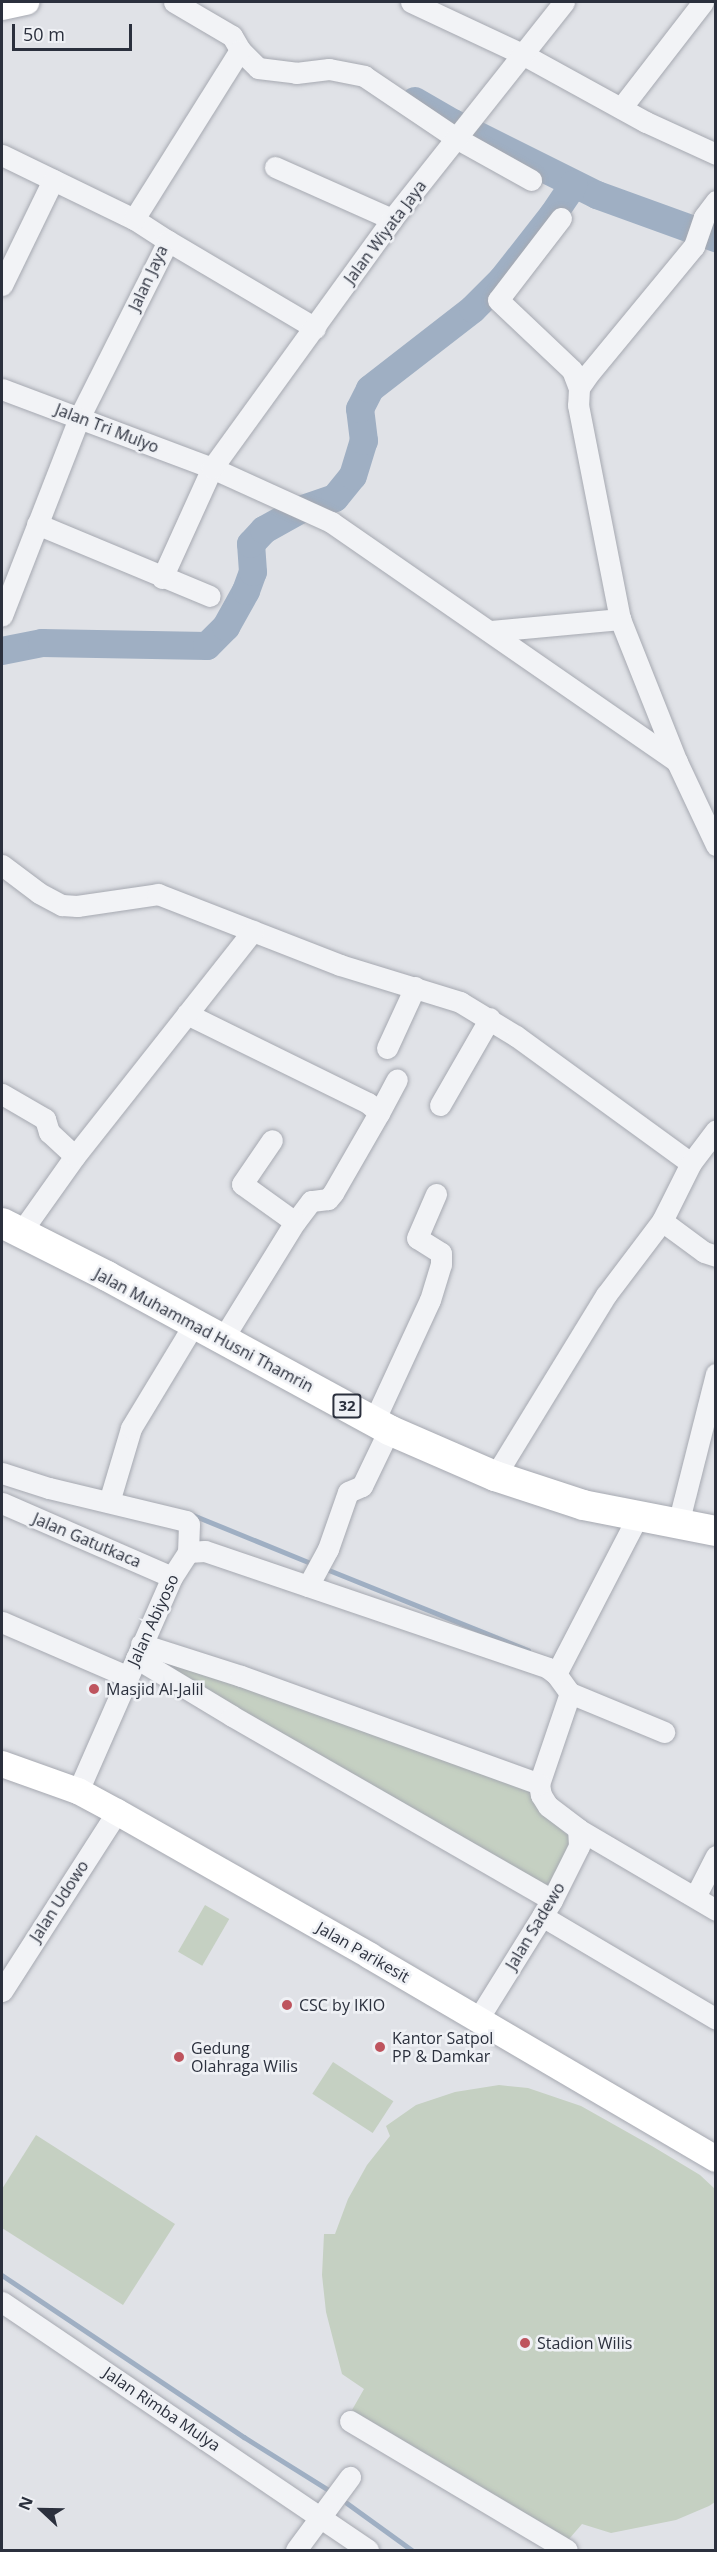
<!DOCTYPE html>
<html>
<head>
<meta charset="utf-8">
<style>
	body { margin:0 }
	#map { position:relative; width:717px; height:2552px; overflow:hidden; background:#e0e2e7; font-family:"Open Sans",sans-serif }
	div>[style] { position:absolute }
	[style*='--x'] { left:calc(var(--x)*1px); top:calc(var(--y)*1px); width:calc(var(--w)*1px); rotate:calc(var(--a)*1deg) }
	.green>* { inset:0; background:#c5d0c2; transform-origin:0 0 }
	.stream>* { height:4.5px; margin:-2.25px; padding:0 2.25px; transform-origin:2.25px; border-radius:2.25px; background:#9fafc3 }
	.river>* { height:28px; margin:-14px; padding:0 14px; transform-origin:14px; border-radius:14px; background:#9fafc3 }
	.roads { filter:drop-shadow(0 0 2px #a6a9b1) drop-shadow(0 0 2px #a6a9b1) }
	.minor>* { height:21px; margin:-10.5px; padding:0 10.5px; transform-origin:10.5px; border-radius:10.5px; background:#f2f3f6 }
	.major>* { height:26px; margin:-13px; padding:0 13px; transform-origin:13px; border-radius:13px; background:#fff }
	.highway>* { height:30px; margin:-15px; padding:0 15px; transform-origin:15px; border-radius:15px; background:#fff }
	.dots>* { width:16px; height:16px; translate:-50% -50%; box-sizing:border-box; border:3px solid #eff1f5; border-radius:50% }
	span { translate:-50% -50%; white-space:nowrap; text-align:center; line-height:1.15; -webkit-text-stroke:5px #eff1f5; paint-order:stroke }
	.shield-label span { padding:2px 4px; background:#eff1f5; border:2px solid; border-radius:4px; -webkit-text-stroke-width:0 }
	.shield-label { font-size:15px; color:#2b303d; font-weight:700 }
	.street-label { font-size:16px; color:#2b303d }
	.poi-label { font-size:16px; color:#2b303d }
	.left { translate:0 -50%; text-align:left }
	.frame { position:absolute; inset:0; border:3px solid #2b303d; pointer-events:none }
	.north { position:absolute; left:12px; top:2480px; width:60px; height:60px; -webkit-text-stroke:4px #eff1f5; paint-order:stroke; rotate:292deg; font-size:16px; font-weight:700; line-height:24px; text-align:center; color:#2b303d }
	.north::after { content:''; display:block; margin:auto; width:21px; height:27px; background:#2b303d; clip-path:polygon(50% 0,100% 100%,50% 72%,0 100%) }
	.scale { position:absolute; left:12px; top:24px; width:120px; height:27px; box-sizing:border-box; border:3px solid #2b303d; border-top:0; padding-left:8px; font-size:18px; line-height:21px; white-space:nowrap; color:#2b303d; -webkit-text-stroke:4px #eff1f5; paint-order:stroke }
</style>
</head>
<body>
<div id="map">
	<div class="green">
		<i style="clip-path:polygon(173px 1659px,529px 1789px,540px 1811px,571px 1838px,549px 1891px,168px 1671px)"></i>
		<i style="left:205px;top:1905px;width:28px;height:54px;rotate:30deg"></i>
		<i style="left:333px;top:2062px;width:72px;height:38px;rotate:33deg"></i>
		<i style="clip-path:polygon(499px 2085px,528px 2088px,581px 2106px,652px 2146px,700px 2175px,715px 2189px,715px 2502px,709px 2506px,676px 2520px,611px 2533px,582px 2524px,569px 2539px,352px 2410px,364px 2389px,342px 2374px,326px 2312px,322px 2275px,324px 2234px,335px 2234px,348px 2199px,367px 2165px,390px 2136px,386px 2126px,416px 2105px,455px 2092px)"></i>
		<i style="clip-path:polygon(36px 2135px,175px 2224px,123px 2305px,2px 2228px,2px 2189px)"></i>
	</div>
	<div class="stream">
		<i style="--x:193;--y:1515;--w:130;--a:22.2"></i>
		<i style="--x:324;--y:1568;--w:220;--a:21.9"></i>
		<i style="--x:2;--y:2275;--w:291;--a:33.8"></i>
		<i style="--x:244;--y:2437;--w:104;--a:32"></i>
		<i style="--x:347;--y:2503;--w:80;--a:35.9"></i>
	</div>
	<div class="river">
		<i style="--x:415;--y:101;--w:44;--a:30.1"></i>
		<i style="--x:453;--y:123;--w:161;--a:26.6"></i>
		<i style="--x:597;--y:195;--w:127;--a:19.9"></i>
		<i style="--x:2;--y:651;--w:41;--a:-11.3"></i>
		<i style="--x:42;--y:643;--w:165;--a:1"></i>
		<i style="--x:207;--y:646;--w:27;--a:-45"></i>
		<i style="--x:226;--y:627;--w:41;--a:-60.9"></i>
		<i style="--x:246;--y:591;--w:20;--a:-70"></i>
		<i style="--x:253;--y:572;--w:28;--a:-94"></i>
		<i style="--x:251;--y:544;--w:19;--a:-47"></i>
		<i style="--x:264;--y:530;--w:41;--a:-29.1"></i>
		<i style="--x:300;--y:510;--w:37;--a:-19"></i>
		<i style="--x:335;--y:498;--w:28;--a:-51"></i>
		<i style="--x:353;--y:476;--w:37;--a:-73"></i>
		<i style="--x:364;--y:441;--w:32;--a:-97"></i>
		<i style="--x:360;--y:409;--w:22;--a:-63"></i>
		<i style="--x:370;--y:389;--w:130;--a:-37.8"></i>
		<i style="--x:473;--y:309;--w:41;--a:-45"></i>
		<i style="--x:502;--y:280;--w:83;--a:-51.9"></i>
		<i style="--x:553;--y:215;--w:37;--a:-56"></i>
	</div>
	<div class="roads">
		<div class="minor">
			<i style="--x:174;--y:2;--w:67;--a:30.4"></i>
			<i style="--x:232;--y:36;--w:16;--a:60"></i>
			<i style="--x:240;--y:50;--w:25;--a:45"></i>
			<i style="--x:258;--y:68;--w:38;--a:7"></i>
			<i style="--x:296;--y:73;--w:33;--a:-7"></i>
			<i style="--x:329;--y:69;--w:36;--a:11"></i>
			<i style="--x:364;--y:76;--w:111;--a:34"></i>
			<i style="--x:456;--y:138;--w:86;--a:29.2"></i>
			<i style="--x:411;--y:2;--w:125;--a:25.1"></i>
			<i style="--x:524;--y:55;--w:139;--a:28.8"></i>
			<i style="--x:646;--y:122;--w:77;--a:24.6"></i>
			<i style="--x:621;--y:108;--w:134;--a:-52.3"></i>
			<i style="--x:2;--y:155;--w:147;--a:25.9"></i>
			<i style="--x:134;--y:219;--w:40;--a:32.9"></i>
			<i style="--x:168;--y:241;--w:198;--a:116.7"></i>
			<i style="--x:79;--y:418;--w:212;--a:111.3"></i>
			<i style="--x:275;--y:167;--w:128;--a:24"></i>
			<i style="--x:716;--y:201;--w:20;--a:127"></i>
			<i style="--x:704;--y:217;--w:31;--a:109"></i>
			<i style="--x:694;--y:246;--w:163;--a:129.5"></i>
			<i style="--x:590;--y:372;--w:19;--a:125"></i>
			<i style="--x:579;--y:388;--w:17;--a:93"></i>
			<i style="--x:578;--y:405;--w:218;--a:78.9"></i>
			<i style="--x:620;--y:619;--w:154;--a:68.3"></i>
			<i style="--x:677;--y:762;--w:92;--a:64.8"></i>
			<i style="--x:561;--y:218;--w:103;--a:127.5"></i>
			<i style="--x:498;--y:300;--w:102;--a:43.4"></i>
			<i style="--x:572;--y:370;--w:19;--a:69"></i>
			<i style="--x:134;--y:219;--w:199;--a:-57.9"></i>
			<i style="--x:168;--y:241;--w:171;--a:30.6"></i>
			<i style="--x:2;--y:285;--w:117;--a:-64.1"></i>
			<i style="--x:2;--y:389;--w:224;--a:20.6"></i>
			<i style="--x:212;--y:468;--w:131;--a:24.4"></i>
			<i style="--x:331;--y:522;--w:421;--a:34.7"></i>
			<i style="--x:37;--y:524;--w:187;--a:22.6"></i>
			<i style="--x:162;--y:578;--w:121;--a:-65.6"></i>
			<i style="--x:212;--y:468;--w:307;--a:-54.1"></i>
			<i style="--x:392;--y:219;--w:277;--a:-51.6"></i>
			<i style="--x:491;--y:631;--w:130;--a:-5.3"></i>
			<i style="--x:2;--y:865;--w:46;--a:37.1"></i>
			<i style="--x:39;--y:893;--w:26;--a:28"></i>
			<i style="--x:62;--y:905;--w:15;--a:4"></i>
			<i style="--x:77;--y:906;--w:82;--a:-8.4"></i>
			<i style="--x:158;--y:894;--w:195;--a:21.3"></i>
			<i style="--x:340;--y:965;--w:126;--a:17.1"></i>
			<i style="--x:460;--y:1002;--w:66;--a:31.3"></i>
			<i style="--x:516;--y:1036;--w:216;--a:36"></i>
			<i style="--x:187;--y:1014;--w:202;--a:26.2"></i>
			<i style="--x:368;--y:1103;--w:15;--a:42"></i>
			<i style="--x:379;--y:1113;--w:92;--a:119.9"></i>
			<i style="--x:333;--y:1193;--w:8;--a:130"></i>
			<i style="--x:328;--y:1199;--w:17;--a:173"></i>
			<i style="--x:311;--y:1201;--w:26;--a:127"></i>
			<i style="--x:387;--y:1048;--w:67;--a:-65.3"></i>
			<i style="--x:2;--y:1094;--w:50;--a:30.2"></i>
			<i style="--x:45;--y:1119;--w:14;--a:73"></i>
			<i style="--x:49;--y:1132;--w:35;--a:43"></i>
			<i style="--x:440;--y:1105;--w:100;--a:-60.1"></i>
			<i style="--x:379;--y:1113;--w:38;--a:-62"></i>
			<i style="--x:662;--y:1221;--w:52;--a:36.4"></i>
			<i style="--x:704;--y:1252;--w:13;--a:18"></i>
			<i style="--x:21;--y:1232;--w:93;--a:-54.6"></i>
			<i style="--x:75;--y:1156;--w:287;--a:-51.7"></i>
			<i style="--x:222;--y:1340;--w:139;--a:-58.3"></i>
			<i style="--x:295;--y:1222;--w:65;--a:-144.4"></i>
			<i style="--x:242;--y:1184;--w:53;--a:-55.7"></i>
			<i style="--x:374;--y:1421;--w:133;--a:-65.2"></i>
			<i style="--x:430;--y:1300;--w:38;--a:-73"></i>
			<i style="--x:441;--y:1264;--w:11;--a:-90"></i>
			<i style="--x:441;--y:1253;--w:28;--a:-148"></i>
			<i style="--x:417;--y:1238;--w:48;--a:-66.6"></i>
			<i style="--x:2;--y:1473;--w:49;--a:17.7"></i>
			<i style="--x:49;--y:1488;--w:141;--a:13.5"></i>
			<i style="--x:186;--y:1521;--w:4;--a:45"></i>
			<i style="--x:189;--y:1524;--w:28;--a:92"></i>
			<i style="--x:495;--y:1476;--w:212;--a:-58.5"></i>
			<i style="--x:606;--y:1295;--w:93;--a:-52.9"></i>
			<i style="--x:662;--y:1221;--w:65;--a:-63.4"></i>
			<i style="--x:691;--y:1163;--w:41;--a:-52.9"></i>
			<i style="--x:109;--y:1502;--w:77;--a:-73.4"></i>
			<i style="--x:131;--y:1428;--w:122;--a:-58.8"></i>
			<i style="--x:2;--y:1503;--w:185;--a:23.5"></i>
			<i style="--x:678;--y:1524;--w:155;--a:-75.8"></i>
			<i style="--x:188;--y:1552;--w:17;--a:-3"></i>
			<i style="--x:205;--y:1551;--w:362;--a:18.8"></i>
			<i style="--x:548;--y:1668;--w:10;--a:37"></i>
			<i style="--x:556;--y:1674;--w:24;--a:54"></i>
			<i style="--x:570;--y:1693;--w:96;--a:108.8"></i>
			<i style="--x:539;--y:1784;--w:11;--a:80"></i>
			<i style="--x:541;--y:1795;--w:13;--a:58"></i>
			<i style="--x:548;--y:1806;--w:38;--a:37"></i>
			<i style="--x:578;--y:1829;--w:160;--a:30.4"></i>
			<i style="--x:308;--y:1586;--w:42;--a:-61.6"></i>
			<i style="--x:328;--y:1549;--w:60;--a:-70.7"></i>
			<i style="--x:348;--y:1492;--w:15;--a:-23"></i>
			<i style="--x:362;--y:1486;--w:62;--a:-64.3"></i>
			<i style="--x:2;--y:1622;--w:136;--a:23.4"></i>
			<i style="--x:141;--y:1644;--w:105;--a:17.7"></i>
			<i style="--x:241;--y:1676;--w:317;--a:19.9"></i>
			<i style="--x:136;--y:1658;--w:112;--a:31.1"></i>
			<i style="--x:232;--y:1716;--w:369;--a:29.9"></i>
			<i style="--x:556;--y:1674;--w:178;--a:-62.6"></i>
			<i style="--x:570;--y:1693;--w:102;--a:22.5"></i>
			<i style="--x:78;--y:1791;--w:234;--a:-66.3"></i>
			<i style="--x:172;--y:1577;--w:30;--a:-57"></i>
			<i style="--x:695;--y:1897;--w:46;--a:-62.9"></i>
			<i style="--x:542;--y:1916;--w:202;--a:30.6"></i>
			<i style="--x:2;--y:1991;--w:213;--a:-57.3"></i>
			<i style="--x:478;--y:2019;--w:140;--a:-58.1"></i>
			<i style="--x:552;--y:1900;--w:60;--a:-63.4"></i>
			<i style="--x:579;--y:1846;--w:17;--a:-93"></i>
			<i style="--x:2;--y:2302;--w:442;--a:34.1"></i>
			<i style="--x:350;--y:2421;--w:252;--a:30.7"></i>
			<i style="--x:296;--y:2550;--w:91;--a:-53.5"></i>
		</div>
		<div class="major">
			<i style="--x:2;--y:7;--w:25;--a:-12"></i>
			<i style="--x:2;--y:1764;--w:81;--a:19.6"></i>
			<i style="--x:78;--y:1791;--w:44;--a:28.3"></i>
			<i style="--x:117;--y:1812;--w:291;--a:29.6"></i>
			<i style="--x:370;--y:1956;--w:401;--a:30.4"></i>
		</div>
		<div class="highway">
			<i style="--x:2;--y:1223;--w:118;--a:26.8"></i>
			<i style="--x:107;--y:1276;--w:321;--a:28.6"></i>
			<i style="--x:389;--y:1430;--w:116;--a:23.5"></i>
			<i style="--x:495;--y:1476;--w:93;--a:18.2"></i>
			<i style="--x:583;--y:1505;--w:136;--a:11.1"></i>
		</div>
	</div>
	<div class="dots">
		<i style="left:94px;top:1689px;background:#be545e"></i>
		<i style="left:287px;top:2005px;background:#be545e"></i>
		<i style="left:380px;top:2047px;background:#be545e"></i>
		<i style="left:179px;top:2057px;background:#be545e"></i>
		<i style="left:525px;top:2343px;background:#be545e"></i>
	</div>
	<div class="shield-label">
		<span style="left:347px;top:1406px">32</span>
	</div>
	<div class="street-label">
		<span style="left:385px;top:232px;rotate:-53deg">Jalan Wiyata Jaya</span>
		<span style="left:148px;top:278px;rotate:-65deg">Jalan Jaya</span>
		<span style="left:107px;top:428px;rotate:21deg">Jalan Tri Mulyo</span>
		<span style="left:204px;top:1330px;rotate:28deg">Jalan Muhammad Husni Thamrin</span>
		<span style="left:87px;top:1540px;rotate:23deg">Jalan Gatutkaca</span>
		<span style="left:153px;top:1620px;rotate:-65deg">Jalan Abiyoso</span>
		<span style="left:59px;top:1901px;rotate:-57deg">Jalan Udowo</span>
		<span style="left:535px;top:1926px;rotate:-59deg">Jalan Sadewo</span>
		<span style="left:363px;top:1952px;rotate:30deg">Jalan Parikesit</span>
		<span style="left:162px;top:2409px;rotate:34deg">Jalan Rimba Mulya</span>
	</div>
	<div class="poi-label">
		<span class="left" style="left:106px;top:1689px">Masjid Al-Jalil</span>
		<span class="left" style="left:299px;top:2005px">CSC by IKIO</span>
		<span class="left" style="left:392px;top:2047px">Kantor Satpol<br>PP &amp; Damkar</span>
		<span class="left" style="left:191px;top:2057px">Gedung<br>Olahraga Wilis</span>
		<span class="left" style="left:537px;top:2343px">Stadion Wilis</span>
	</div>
	<div class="frame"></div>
	<div class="north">N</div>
	<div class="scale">50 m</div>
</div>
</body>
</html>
